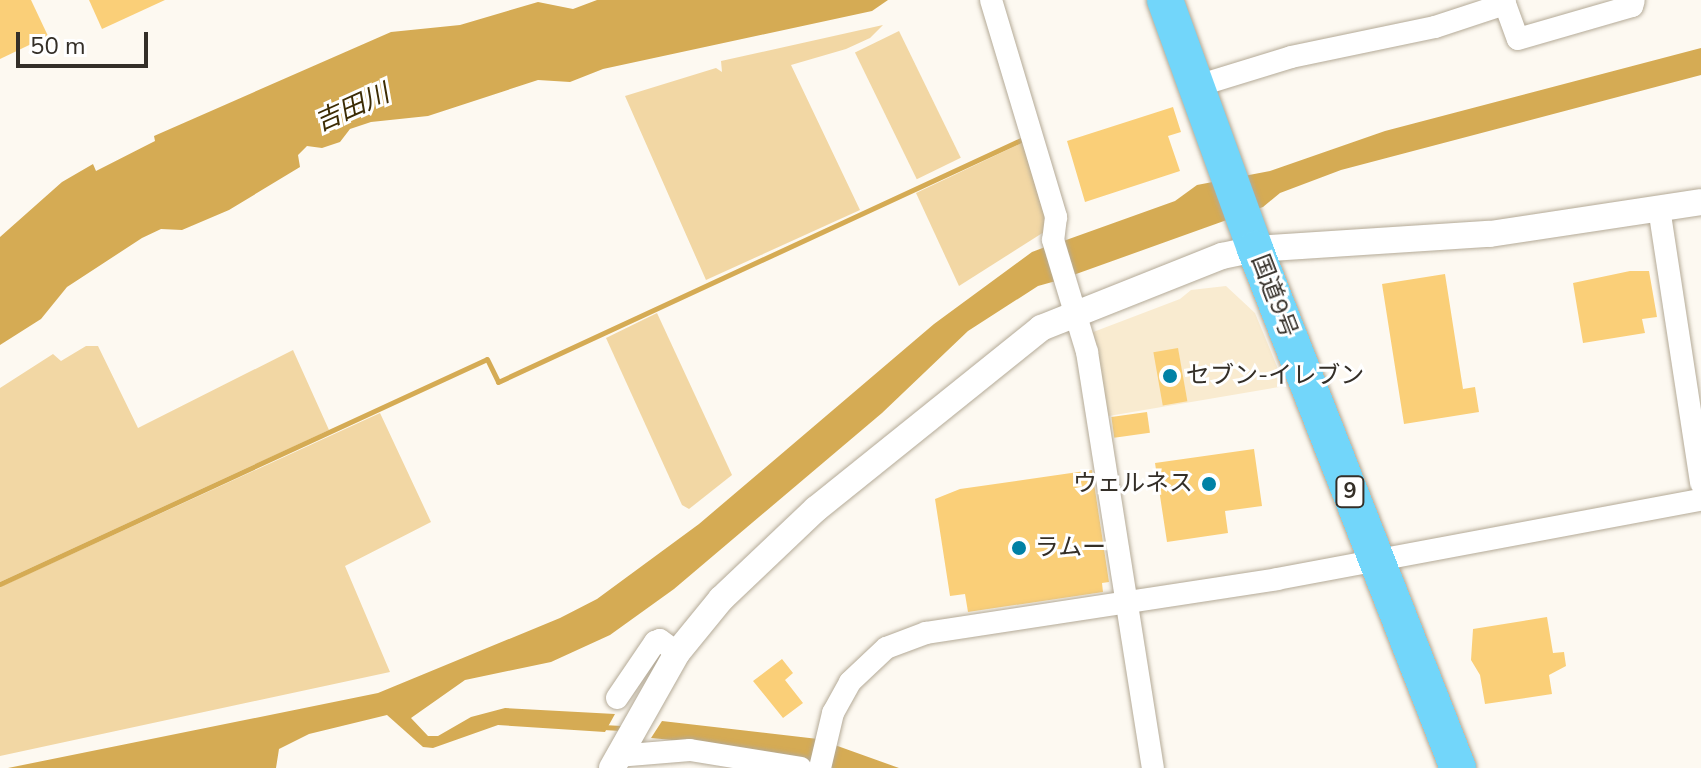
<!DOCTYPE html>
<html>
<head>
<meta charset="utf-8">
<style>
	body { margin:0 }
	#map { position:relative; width:1701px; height:768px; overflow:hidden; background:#fdf9f1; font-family:"Nunito Sans","Noto Sans JP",sans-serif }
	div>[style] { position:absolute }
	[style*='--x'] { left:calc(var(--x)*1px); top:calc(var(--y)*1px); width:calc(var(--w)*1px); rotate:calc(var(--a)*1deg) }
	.built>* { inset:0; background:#f9ebd0 }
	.green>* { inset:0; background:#f2d7a4; transform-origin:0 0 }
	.water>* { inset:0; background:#d5ab54 }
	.stream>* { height:5px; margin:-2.5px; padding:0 2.5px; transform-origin:2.5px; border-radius:2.5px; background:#d5ab54 }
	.building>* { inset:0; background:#facf78; transform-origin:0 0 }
	.roads { filter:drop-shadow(0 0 2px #b4aa97) drop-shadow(0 0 2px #b4aa97) }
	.minor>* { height:22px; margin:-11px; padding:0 11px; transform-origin:11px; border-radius:11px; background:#fff }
	.tertiary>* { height:26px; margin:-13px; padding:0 13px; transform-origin:13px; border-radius:13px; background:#fff }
	.trunk>* { height:36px; margin:-18px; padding:0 18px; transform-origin:18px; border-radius:18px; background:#72d6fa }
	.dots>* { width:22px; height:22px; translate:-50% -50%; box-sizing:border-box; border:4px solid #fff; border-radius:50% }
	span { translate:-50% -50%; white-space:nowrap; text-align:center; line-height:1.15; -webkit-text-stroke:6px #fff; paint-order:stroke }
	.shield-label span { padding:2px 6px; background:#fff; border:2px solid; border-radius:6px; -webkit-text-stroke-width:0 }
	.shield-label { font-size:22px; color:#342f28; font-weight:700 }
	.street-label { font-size:24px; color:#342f28 }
	.poi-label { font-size:24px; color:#342f28 }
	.left { translate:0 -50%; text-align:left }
	.right { translate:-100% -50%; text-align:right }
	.water-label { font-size:26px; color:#3d2c04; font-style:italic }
	.scale { position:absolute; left:16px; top:32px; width:132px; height:36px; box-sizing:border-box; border:4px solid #342f28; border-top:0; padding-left:10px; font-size:24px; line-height:28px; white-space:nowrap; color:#342f28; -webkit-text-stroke:6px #fff; paint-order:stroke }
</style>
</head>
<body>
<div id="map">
	<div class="built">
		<i style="clip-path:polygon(1226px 286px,1255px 313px,1285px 386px,1103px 417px,1088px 334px,1180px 299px,1191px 290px)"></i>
	</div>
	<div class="green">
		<i style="clip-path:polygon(883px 25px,870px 38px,846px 49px,791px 65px,860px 210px,706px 280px,625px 96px,716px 68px,722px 72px,721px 61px)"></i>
		<i style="left:899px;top:31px;width:141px;height:49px;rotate:64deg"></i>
		<i style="clip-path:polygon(1028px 140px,1046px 199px,1044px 232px,959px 286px,916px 193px)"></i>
		<i style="clip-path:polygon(657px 313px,732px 475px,689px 509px,682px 505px,606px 338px)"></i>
		<i style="clip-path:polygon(86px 346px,98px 346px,138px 428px,293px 350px,329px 430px,0 582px,0 388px,53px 354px,61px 361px)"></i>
		<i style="clip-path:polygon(380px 413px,431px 522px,345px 566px,390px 672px,0 756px,0 587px)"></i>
	</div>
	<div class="water">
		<i style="clip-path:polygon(597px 0,888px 0,872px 11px,603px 69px,570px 82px,538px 80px,428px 116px,371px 122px,350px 129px,340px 142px,322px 148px,307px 146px,298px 155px,300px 167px,229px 210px,182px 230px,161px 229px,142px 238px,67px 287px,41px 319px,0 345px,0 237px,62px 182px,93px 164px,96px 171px,155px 141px,154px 136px,391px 32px,460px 25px,538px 2px,573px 9px)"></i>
		<i style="clip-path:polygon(1701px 48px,1701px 75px,1341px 170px,1280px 193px,1263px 207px,1065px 278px,1055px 244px,1175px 201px,1197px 185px,1270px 171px,1385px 131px)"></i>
		<i style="clip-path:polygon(1053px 244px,1063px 279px,1038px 286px,968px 331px,882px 413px,674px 589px,610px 635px,551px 662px,465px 680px,411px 718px,428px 736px,438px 736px,471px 717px,505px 708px,615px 714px,605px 732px,498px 725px,433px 748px,423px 747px,387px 715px,309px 734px,279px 749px,276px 768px,8px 768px,378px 693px,560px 618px,597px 599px,699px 524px,934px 324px,1032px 252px)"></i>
		<i style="clip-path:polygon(662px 721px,818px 739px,899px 768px,833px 768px,714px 744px,651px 738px)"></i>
	</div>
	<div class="stream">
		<i style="--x:0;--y:584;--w:536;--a:-24.8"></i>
		<i style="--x:487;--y:359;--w:25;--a:64"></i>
		<i style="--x:498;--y:382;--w:581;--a:-24.84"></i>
		<i style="--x:603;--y:727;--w:22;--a:3"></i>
	</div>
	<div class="building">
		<i style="clip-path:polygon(0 0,31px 0,48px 36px,0 59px)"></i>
		<i style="clip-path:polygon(89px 0,165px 0,102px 29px)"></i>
		<i style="clip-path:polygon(1173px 107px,1181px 132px,1168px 136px,1180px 171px,1085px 202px,1067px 141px)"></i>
		<i style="clip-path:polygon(1630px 271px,1649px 271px,1657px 317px,1642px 319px,1645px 333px,1583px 343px,1573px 283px)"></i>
		<i style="clip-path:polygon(1445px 274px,1463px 389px,1475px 387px,1479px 412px,1404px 424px,1382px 284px)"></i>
		<i style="left:1178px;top:348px;width:54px;height:25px;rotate:80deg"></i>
		<i style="left:1147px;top:412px;width:21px;height:36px;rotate:82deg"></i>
		<i style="clip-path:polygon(1254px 449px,1262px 506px,1225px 511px,1228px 533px,1167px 542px,1155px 463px)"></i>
		<i style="clip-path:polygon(1092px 470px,1109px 582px,1102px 583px,1103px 592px,968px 612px,965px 594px,950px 596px,935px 499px,960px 489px)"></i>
		<i style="clip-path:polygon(1547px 617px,1553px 653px,1564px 652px,1566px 666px,1549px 675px,1552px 694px,1485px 704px,1480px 675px,1471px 660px,1473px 629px)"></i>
		<i style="clip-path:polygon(782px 659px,793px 673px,785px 680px,803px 703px,783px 718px,753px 681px)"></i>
	</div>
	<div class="roads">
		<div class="minor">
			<i style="--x:991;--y:0;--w:227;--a:73.3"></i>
			<i style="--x:1056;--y:217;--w:23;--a:97"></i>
			<i style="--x:1053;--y:240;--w:117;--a:73.1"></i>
			<i style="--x:1087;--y:352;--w:421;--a:81"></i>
			<i style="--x:1197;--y:86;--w:98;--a:-17.1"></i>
			<i style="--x:1291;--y:57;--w:147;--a:-11.8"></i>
			<i style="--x:1435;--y:27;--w:74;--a:-18.2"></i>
			<i style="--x:1505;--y:4;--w:37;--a:70"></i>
			<i style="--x:1518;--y:39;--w:119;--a:-16.1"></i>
			<i style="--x:1632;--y:6;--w:6;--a:-72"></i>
			<i style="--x:1659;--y:208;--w:278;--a:81.3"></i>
			<i style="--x:617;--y:698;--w:68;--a:-55.8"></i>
			<i style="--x:655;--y:642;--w:5;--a:-22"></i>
			<i style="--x:660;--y:640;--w:21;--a:37"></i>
			<i style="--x:617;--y:756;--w:73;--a:-4.7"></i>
			<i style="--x:690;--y:750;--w:112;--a:9.2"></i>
			<i style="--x:820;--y:768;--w:57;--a:-76.7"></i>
			<i style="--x:833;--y:713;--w:35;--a:-61"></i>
			<i style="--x:850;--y:682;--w:50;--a:-43.4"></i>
			<i style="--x:886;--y:648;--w:43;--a:-20.6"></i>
			<i style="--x:926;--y:633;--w:355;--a:-8.7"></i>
			<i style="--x:1277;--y:579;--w:431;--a:-10.6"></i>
		</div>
		<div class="tertiary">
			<i style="--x:612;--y:768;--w:132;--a:-60.5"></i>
			<i style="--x:677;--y:653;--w:70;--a:-50.8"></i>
			<i style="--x:721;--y:599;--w:131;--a:-43.5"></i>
			<i style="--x:816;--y:509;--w:289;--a:-38.8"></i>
			<i style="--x:1041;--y:328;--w:195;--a:-21.7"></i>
			<i style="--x:1222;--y:256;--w:34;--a:-12"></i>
			<i style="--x:1255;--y:249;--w:235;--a:-3.7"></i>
			<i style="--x:1490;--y:234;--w:213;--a:-8.6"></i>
		</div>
		<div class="trunk">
			<i style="--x:1165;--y:0;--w:265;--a:70.1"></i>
			<i style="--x:1255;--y:249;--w:557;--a:68.64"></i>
		</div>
	</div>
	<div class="dots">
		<i style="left:1170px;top:376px;background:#0081a5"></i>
		<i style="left:1209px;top:484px;background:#0081a5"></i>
		<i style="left:1019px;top:548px;background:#0081a5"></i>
	</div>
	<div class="shield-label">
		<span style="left:1350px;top:492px">9</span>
	</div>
	<div class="street-label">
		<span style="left:1274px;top:296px;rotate:69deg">国道9号</span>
	</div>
	<div class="poi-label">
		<span class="left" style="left:1186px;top:376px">セブン-イレブン</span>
		<span class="right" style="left:1193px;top:484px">ウェルネス</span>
		<span class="left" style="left:1035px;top:548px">ラムー</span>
	</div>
	<div class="water-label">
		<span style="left:352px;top:108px;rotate:-24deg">吉田川</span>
	</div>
	<div class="scale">50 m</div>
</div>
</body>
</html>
